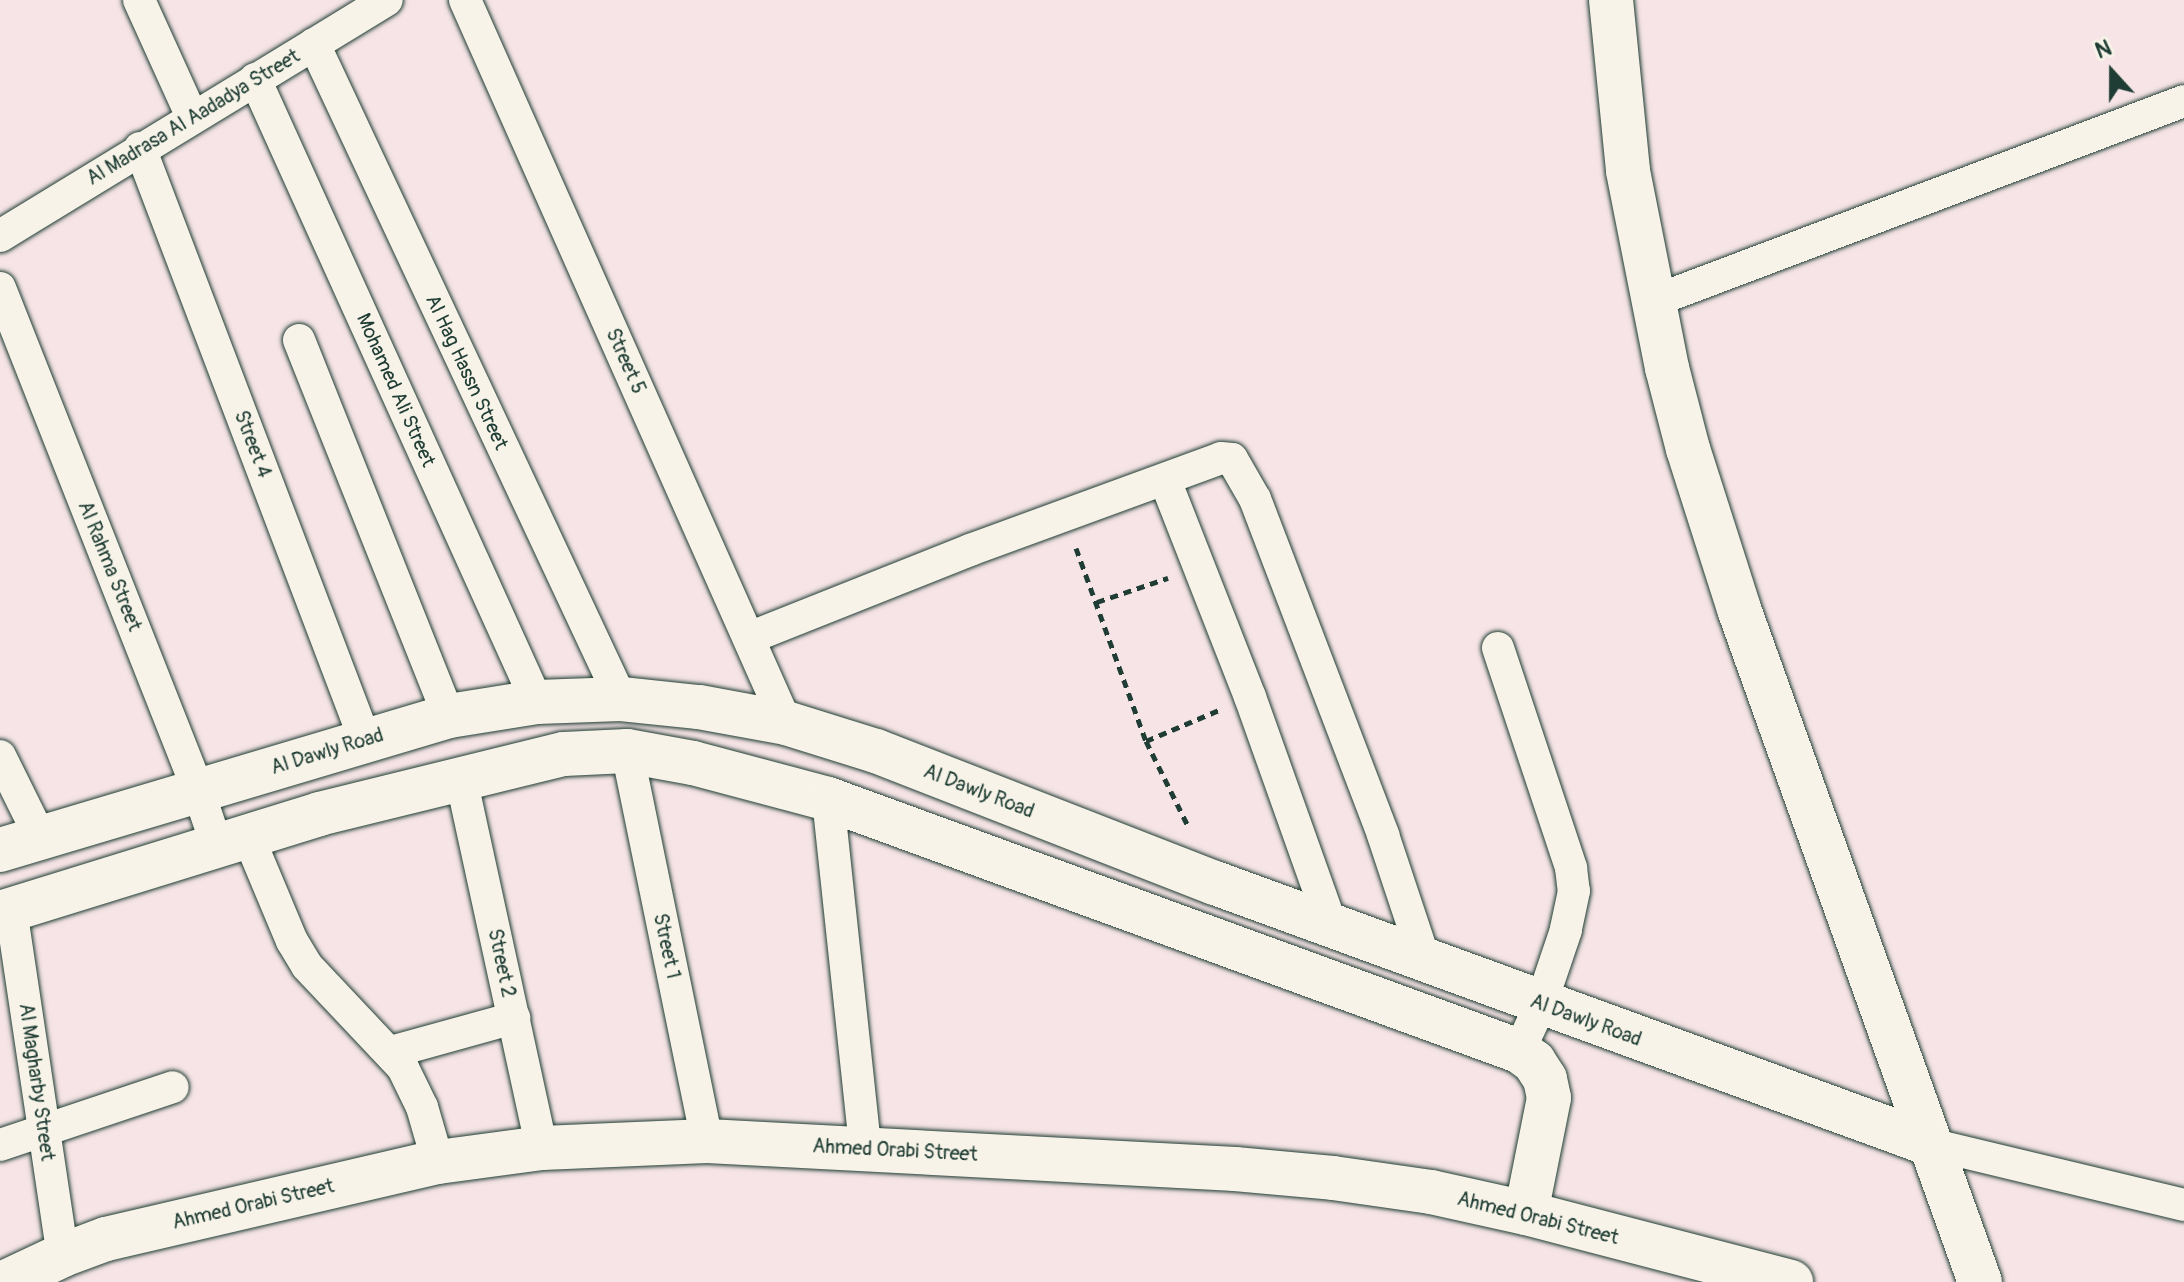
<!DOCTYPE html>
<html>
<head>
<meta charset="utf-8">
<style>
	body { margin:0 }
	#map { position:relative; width:2184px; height:1282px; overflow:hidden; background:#f6e4e6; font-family:Pangolin,sans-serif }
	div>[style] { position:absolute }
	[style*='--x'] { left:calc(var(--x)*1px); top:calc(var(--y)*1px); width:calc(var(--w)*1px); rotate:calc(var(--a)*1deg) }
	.path>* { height:5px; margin-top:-2.5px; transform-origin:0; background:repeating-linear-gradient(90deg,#1f3d34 0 8px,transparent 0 14px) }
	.roads { filter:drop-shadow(0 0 2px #1f3d34) drop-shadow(0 0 2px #1f3d34) }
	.street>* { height:32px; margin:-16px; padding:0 16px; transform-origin:16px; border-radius:16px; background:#f7f3e8 }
	.secondary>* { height:44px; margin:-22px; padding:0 22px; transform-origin:22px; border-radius:22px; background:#f7f3e8 }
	span { translate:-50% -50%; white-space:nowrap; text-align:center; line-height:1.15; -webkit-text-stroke:6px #f7f3e8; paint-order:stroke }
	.street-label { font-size:20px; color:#1f3d34 }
	.north { position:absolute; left:2072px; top:32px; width:80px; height:80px; -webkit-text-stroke:6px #f7f3e8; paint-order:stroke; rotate:339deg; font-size:22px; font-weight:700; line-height:32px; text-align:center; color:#1f3d34 }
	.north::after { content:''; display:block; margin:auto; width:28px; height:36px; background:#1f3d34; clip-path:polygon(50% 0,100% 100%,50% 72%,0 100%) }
</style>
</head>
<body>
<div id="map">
	<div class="path">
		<i style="--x:1076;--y:548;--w:205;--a:70.1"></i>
		<i style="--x:1146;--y:741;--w:97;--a:63.7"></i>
		<i style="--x:1097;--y:602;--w:75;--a:-18.7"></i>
		<i style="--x:1146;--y:741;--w:79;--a:-23"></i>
	</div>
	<div class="roads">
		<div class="street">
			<i style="--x:139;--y:0;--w:128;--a:65.6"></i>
			<i style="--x:465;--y:0;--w:791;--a:66.06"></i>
			<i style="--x:314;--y:44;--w:723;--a:64.89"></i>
			<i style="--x:255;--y:79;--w:684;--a:65.65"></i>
			<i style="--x:140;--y:148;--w:633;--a:69.19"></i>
			<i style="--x:0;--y:236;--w:453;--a:-31.4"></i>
			<i style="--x:0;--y:288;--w:540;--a:68.47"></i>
			<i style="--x:198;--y:790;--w:59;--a:71.3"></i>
			<i style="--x:1654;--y:301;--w:566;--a:-20.67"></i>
			<i style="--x:299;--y:340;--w:405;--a:68.3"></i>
			<i style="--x:1165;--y:480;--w:233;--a:68.6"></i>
			<i style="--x:1250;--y:697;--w:244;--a:70.4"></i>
			<i style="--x:749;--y:638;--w:238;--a:-21.7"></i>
			<i style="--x:970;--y:550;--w:267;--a:-20.1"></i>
			<i style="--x:1221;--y:458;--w:11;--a:5"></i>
			<i style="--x:1232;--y:459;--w:46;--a:60.1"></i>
			<i style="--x:1255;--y:499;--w:360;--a:69.1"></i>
			<i style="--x:1383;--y:835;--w:133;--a:71.6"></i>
			<i style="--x:1498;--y:648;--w:232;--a:71.6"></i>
			<i style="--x:1571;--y:868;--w:23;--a:83"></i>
			<i style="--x:1574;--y:891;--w:40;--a:102"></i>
			<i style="--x:1566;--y:930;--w:78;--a:108.7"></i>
			<i style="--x:1541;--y:1004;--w:52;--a:115.1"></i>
			<i style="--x:627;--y:751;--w:398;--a:78.4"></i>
			<i style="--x:0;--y:756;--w:90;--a:63.7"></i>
			<i style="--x:461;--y:778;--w:379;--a:77.7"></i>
			<i style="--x:828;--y:799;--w:351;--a:83.9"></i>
			<i style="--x:248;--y:836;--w:114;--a:67.3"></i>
			<i style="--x:292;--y:941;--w:29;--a:59"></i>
			<i style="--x:307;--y:966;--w:140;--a:46.7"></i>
			<i style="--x:403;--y:1068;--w:43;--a:64"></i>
			<i style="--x:422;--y:1107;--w:57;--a:73.8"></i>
			<i style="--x:11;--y:909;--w:350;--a:81.5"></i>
			<i style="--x:391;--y:1052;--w:128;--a:-15.5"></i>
			<i style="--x:1930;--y:1144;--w:261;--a:13.5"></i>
			<i style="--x:0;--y:1145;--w:182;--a:-18.5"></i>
		</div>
		<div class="secondary">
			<i style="--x:1611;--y:0;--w:172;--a:84.3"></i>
			<i style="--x:1628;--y:171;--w:201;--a:78.8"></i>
			<i style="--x:1667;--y:368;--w:84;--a:75.5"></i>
			<i style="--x:1688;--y:449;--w:168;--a:72.3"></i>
			<i style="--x:1739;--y:609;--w:715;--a:70.3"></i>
			<i style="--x:0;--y:850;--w:469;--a:-16.6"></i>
			<i style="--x:449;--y:716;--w:89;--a:-9"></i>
			<i style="--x:537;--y:702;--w:84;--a:-2"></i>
			<i style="--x:621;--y:699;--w:78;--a:5.9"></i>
			<i style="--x:699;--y:707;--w:88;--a:10.4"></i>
			<i style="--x:786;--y:723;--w:94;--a:17.3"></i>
			<i style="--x:876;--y:751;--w:364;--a:21.3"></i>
			<i style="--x:1215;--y:883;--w:761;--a:20.05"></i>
			<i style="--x:0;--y:913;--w:334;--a:-17.2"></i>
			<i style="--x:319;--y:814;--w:252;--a:-13.8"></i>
			<i style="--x:564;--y:754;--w:63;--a:-2.7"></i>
			<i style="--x:627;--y:751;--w:67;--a:10.3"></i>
			<i style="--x:693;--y:763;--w:140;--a:14.9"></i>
			<i style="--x:828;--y:799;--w:736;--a:20.04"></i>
			<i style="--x:1519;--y:1051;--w:19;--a:36"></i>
			<i style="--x:1534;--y:1062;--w:20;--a:57"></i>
			<i style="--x:1545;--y:1079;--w:19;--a:78"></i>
			<i style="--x:1549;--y:1098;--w:117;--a:101.3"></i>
			<i style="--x:6;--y:1282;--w:63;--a:-25.3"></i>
			<i style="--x:63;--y:1255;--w:46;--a:-20.4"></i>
			<i style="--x:106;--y:1239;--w:341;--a:-13.1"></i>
			<i style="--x:438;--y:1162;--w:105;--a:-7.7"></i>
			<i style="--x:542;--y:1148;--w:165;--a:-2.4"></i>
			<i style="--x:707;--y:1141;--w:529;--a:3.04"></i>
			<i style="--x:1235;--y:1169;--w:98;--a:5.2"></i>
			<i style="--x:1333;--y:1178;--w:99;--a:8.1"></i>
			<i style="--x:1431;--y:1192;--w:97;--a:12.5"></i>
			<i style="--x:1526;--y:1213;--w:274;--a:14.6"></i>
		</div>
	</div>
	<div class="street-label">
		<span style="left:193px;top:117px;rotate:-31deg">Al Madrasa Al Aadadya Street</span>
		<span style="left:626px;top:361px;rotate:66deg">Street 5</span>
		<span style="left:467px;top:372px;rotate:65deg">Al Hag Hassn Street</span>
		<span style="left:396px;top:390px;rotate:66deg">Mohamed Ali Street</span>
		<span style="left:253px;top:444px;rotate:69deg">Street 4</span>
		<span style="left:110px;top:566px;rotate:68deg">Al Rahma Street</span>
		<span style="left:327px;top:751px;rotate:-17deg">Al Dawly Road</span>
		<span style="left:979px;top:791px;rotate:21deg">Al Dawly Road</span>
		<span style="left:667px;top:946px;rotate:78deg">Street 1</span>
		<span style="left:502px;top:963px;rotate:78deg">Street 2</span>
		<span style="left:1586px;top:1020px;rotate:20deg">Al Dawly Road</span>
		<span style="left:37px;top:1082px;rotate:82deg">Al Magharby Street</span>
		<span style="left:895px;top:1150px;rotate:3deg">Ahmed Orabi Street</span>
		<span style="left:253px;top:1204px;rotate:-13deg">Ahmed Orabi Street</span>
		<span style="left:1538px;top:1218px;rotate:14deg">Ahmed Orabi Street</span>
	</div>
	<div class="north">N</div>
</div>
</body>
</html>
